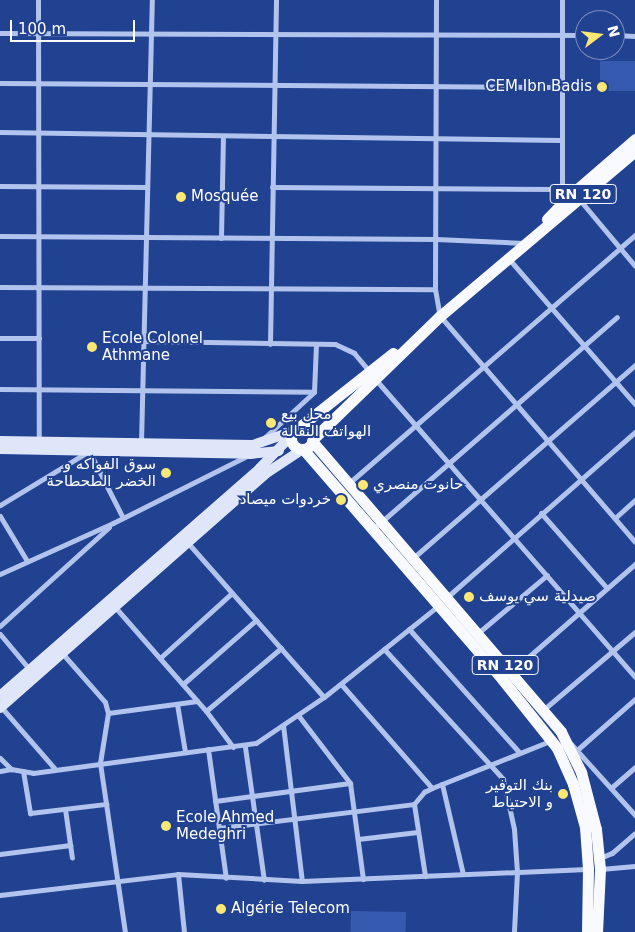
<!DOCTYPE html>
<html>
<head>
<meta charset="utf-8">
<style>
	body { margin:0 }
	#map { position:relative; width:635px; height:932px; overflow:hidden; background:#214191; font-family:"DejaVu Sans",Vazirmatn,sans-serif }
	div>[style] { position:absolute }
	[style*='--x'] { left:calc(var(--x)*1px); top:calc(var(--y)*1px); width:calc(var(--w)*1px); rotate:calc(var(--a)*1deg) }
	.green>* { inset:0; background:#355aaf; transform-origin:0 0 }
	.street>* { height:5px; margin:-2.5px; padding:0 2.5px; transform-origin:2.5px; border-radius:2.5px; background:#b2c4ed }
	.secondary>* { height:10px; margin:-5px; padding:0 5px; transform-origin:5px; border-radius:5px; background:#dfe6fa }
	.primary>* { height:11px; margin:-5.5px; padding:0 5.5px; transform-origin:5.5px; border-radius:5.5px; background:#f9faff }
	.primary>.ring { margin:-5.5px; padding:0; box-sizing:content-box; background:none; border:11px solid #f9faff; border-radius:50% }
	.dots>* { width:14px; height:14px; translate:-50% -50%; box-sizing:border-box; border:2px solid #214191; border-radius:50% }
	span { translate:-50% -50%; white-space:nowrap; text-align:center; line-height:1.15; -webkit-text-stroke:4px #214191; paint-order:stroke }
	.shield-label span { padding:1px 4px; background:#214191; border:1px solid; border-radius:4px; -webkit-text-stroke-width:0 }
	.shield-label { font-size:14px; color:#fff; font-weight:700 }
	.poi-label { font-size:15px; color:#fff }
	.right { translate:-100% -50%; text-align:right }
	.left { translate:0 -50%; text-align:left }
	.north { position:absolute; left:575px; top:10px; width:50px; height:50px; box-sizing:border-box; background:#214191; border:1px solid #7a8dbd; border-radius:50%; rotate:75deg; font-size:14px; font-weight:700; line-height:20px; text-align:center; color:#fff }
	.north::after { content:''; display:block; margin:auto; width:18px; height:22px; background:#fae774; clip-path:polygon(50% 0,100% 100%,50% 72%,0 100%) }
	.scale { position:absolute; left:10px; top:20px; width:125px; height:22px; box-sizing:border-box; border:2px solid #fff; border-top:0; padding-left:6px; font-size:15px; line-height:18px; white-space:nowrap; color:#fff; -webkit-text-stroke:4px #214191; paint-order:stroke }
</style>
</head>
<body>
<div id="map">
	<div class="green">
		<i style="left:600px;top:61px;width:35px;height:30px"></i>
		<i style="left:351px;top:911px;width:55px;height:21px;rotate:1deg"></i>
	</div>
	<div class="street">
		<i style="--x:38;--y:0;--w:441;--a:89.9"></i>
		<i style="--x:436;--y:0;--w:289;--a:90.2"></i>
		<i style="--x:435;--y:289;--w:27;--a:80"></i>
		<i style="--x:440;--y:316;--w:298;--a:49.2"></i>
		<i style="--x:0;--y:33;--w:585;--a:0.2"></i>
		<i style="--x:615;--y:35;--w:20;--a:3"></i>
		<i style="--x:0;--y:83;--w:561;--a:0.41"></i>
		<i style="--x:0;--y:132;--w:561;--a:0.82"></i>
		<i style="--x:0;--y:186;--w:147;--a:0.4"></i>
		<i style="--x:272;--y:187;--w:288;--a:0.4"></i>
		<i style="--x:562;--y:191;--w:191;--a:-90"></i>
		<i style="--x:579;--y:199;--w:64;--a:50.1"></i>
		<i style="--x:620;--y:248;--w:20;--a:-41"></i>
		<i style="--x:0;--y:236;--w:436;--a:0.4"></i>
		<i style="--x:436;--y:239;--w:88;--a:2.6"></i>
		<i style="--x:221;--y:238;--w:101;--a:-88.9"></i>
		<i style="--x:508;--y:258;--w:194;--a:49"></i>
		<i style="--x:0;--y:287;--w:435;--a:0.3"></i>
		<i style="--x:0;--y:338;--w:39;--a:0"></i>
		<i style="--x:144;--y:341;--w:191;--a:0.9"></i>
		<i style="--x:335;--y:344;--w:21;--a:25"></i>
		<i style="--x:354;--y:353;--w:23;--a:50"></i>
		<i style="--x:270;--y:344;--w:344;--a:-89"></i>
		<i style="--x:376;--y:380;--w:394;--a:48.9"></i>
		<i style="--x:0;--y:389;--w:314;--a:0.5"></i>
		<i style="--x:264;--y:438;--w:68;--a:-42.6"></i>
		<i style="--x:314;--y:392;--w:48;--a:-87.6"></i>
		<i style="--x:141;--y:443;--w:443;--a:-88.6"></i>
		<i style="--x:349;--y:483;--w:359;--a:-40.9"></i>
		<i style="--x:620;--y:248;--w:23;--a:50"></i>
		<i style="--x:0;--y:505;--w:104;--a:-31.2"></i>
		<i style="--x:89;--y:451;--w:73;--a:63.1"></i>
		<i style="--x:541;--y:513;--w:100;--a:48.7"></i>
		<i style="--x:0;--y:516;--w:52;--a:59"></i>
		<i style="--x:615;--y:518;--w:27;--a:-42"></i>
		<i style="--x:373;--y:529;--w:323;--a:-41"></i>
		<i style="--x:188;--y:543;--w:205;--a:48.6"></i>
		<i style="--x:413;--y:558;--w:294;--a:-41"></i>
		<i style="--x:0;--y:574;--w:124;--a:-24.3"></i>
		<i style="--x:113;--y:523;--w:148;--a:-26.6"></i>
		<i style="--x:446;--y:598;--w:252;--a:-41.3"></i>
		<i style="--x:115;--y:607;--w:138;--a:48.8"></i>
		<i style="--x:206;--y:711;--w:45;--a:53.1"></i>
		<i style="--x:0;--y:626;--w:147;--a:-42.2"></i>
		<i style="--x:409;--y:629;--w:166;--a:48.2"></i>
		<i style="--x:478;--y:633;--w:90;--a:-40"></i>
		<i style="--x:0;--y:634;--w:47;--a:50.2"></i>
		<i style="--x:384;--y:649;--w:176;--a:47.5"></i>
		<i style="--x:503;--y:779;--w:51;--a:77.6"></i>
		<i style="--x:514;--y:829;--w:43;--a:86"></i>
		<i style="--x:517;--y:872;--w:60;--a:92.9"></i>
		<i style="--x:62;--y:653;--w:65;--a:48.7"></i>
		<i style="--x:105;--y:702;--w:11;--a:75"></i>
		<i style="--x:108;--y:713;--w:51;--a:99.1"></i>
		<i style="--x:100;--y:763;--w:171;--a:81.6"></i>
		<i style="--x:160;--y:658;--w:97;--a:-42.1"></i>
		<i style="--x:510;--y:673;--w:166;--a:-41.1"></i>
		<i style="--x:183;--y:684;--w:97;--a:-41.2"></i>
		<i style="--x:341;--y:684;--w:138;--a:48.8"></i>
		<i style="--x:177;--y:704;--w:49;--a:80.5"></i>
		<i style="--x:1;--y:707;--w:82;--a:48.9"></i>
		<i style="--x:543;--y:710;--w:121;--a:-40.3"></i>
		<i style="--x:206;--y:711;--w:98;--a:-40"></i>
		<i style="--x:108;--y:713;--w:90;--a:-7.7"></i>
		<i style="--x:298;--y:715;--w:86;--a:52.6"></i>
		<i style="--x:350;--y:783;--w:97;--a:82.3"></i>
		<i style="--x:283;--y:725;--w:157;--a:83.1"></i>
		<i style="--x:571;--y:744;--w:96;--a:48"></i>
		<i style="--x:245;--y:747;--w:134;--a:81.9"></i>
		<i style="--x:208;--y:749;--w:130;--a:82.1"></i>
		<i style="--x:577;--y:750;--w:77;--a:-41.3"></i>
		<i style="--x:0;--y:758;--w:16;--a:45"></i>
		<i style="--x:11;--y:769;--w:22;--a:10"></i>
		<i style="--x:33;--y:773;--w:225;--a:-7.7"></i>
		<i style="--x:256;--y:743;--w:82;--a:-34.1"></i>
		<i style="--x:324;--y:697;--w:146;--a:-38.6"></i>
		<i style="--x:0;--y:771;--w:11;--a:-10"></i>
		<i style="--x:23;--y:771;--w:43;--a:80.5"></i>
		<i style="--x:30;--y:813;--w:77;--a:-6.8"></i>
		<i style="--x:442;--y:784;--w:92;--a:76.9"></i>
		<i style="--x:611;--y:788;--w:32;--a:-41"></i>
		<i style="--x:215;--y:801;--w:136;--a:-7.6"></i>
		<i style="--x:414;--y:804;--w:16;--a:-50"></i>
		<i style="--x:424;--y:792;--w:9;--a:-27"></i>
		<i style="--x:432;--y:788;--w:127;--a:-21.7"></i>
		<i style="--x:65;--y:809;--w:49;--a:81.9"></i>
		<i style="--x:219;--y:828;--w:196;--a:-7"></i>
		<i style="--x:414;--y:804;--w:73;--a:81.3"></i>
		<i style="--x:358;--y:839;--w:60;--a:-6.7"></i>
		<i style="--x:0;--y:854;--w:71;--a:-7.3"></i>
		<i style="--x:600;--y:858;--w:13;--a:-23"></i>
		<i style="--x:612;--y:853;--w:30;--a:-41"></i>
		<i style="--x:601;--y:869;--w:34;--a:-5"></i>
		<i style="--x:178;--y:874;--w:58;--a:84.1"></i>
		<i style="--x:0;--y:895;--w:179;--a:-6.7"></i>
		<i style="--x:178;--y:874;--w:124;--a:3.2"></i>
		<i style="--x:302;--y:881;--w:285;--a:-2.4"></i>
	</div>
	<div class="secondary">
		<i style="--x:0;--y:441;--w:253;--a:0.9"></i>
		<i style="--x:253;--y:445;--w:43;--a:-18.9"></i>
		<i style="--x:0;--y:449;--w:250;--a:1.1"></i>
		<i style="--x:250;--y:454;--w:29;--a:-6"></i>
		<i style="--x:0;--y:696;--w:346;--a:-41.2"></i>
		<i style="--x:260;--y:468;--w:47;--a:-45.9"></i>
		<i style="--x:0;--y:708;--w:357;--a:-41.4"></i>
		<i style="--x:268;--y:472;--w:42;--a:-33.3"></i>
	</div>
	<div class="primary">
		<i style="--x:547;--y:219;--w:29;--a:-46"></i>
		<i style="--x:567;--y:198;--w:90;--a:-40.9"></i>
		<i class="ring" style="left:291px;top:427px;width:11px;height:11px"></i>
		<i style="--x:298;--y:428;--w:121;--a:-38.3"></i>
		<i style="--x:313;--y:439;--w:177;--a:-44.1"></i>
		<i style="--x:440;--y:316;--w:255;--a:-40.2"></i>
		<i style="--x:312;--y:441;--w:383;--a:49.4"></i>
		<i style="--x:561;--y:732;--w:45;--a:63.4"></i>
		<i style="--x:581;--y:772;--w:59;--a:75.3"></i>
		<i style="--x:596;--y:829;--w:40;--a:84.3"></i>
		<i style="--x:600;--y:869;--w:63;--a:92.7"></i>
		<i style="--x:303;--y:449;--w:304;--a:49.1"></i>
		<i style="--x:502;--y:679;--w:88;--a:51.4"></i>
		<i style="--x:557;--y:748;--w:39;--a:66"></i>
		<i style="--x:573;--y:784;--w:45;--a:74.4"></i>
		<i style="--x:585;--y:827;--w:42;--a:85.9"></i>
		<i style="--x:588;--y:869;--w:63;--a:90.9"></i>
	</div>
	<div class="dots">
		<i style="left:602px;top:87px;background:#fae774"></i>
		<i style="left:181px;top:197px;background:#fae774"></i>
		<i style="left:92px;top:347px;background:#fae774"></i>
		<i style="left:271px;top:423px;background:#fae774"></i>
		<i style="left:166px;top:473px;background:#fae774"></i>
		<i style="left:363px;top:485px;background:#fae774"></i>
		<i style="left:341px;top:500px;background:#fae774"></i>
		<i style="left:469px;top:597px;background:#fae774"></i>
		<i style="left:563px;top:794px;background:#fae774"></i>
		<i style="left:166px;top:826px;background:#fae774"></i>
		<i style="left:221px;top:909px;background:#fae774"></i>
	</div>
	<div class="shield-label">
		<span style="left:583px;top:194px">RN 120</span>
		<span style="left:505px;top:665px">RN 120</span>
	</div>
	<div class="poi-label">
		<span class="right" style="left:592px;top:87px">CEM Ibn Badis</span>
		<span class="left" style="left:191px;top:197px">Mosquée</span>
		<span class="left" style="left:102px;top:347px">Ecole Colonel<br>Athmane</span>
		<span class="left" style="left:281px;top:423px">محل بيع<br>الهواتف النقالة</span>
		<span class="right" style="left:156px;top:473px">سوق الفواكه و<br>الخضر الطحطاحة</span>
		<span class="left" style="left:373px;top:485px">حانوت منصري</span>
		<span class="right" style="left:331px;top:500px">خردوات ميصاد</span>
		<span class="left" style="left:479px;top:597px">صيدلية سي يوسف</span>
		<span class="right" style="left:553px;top:794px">بنك التوفير<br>و الاحتياط</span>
		<span class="left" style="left:176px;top:826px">Ecole Ahmed<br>Medeghri</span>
		<span class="left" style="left:231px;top:909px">Algérie Telecom</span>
	</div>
	<div class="north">N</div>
	<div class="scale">100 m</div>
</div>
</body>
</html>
